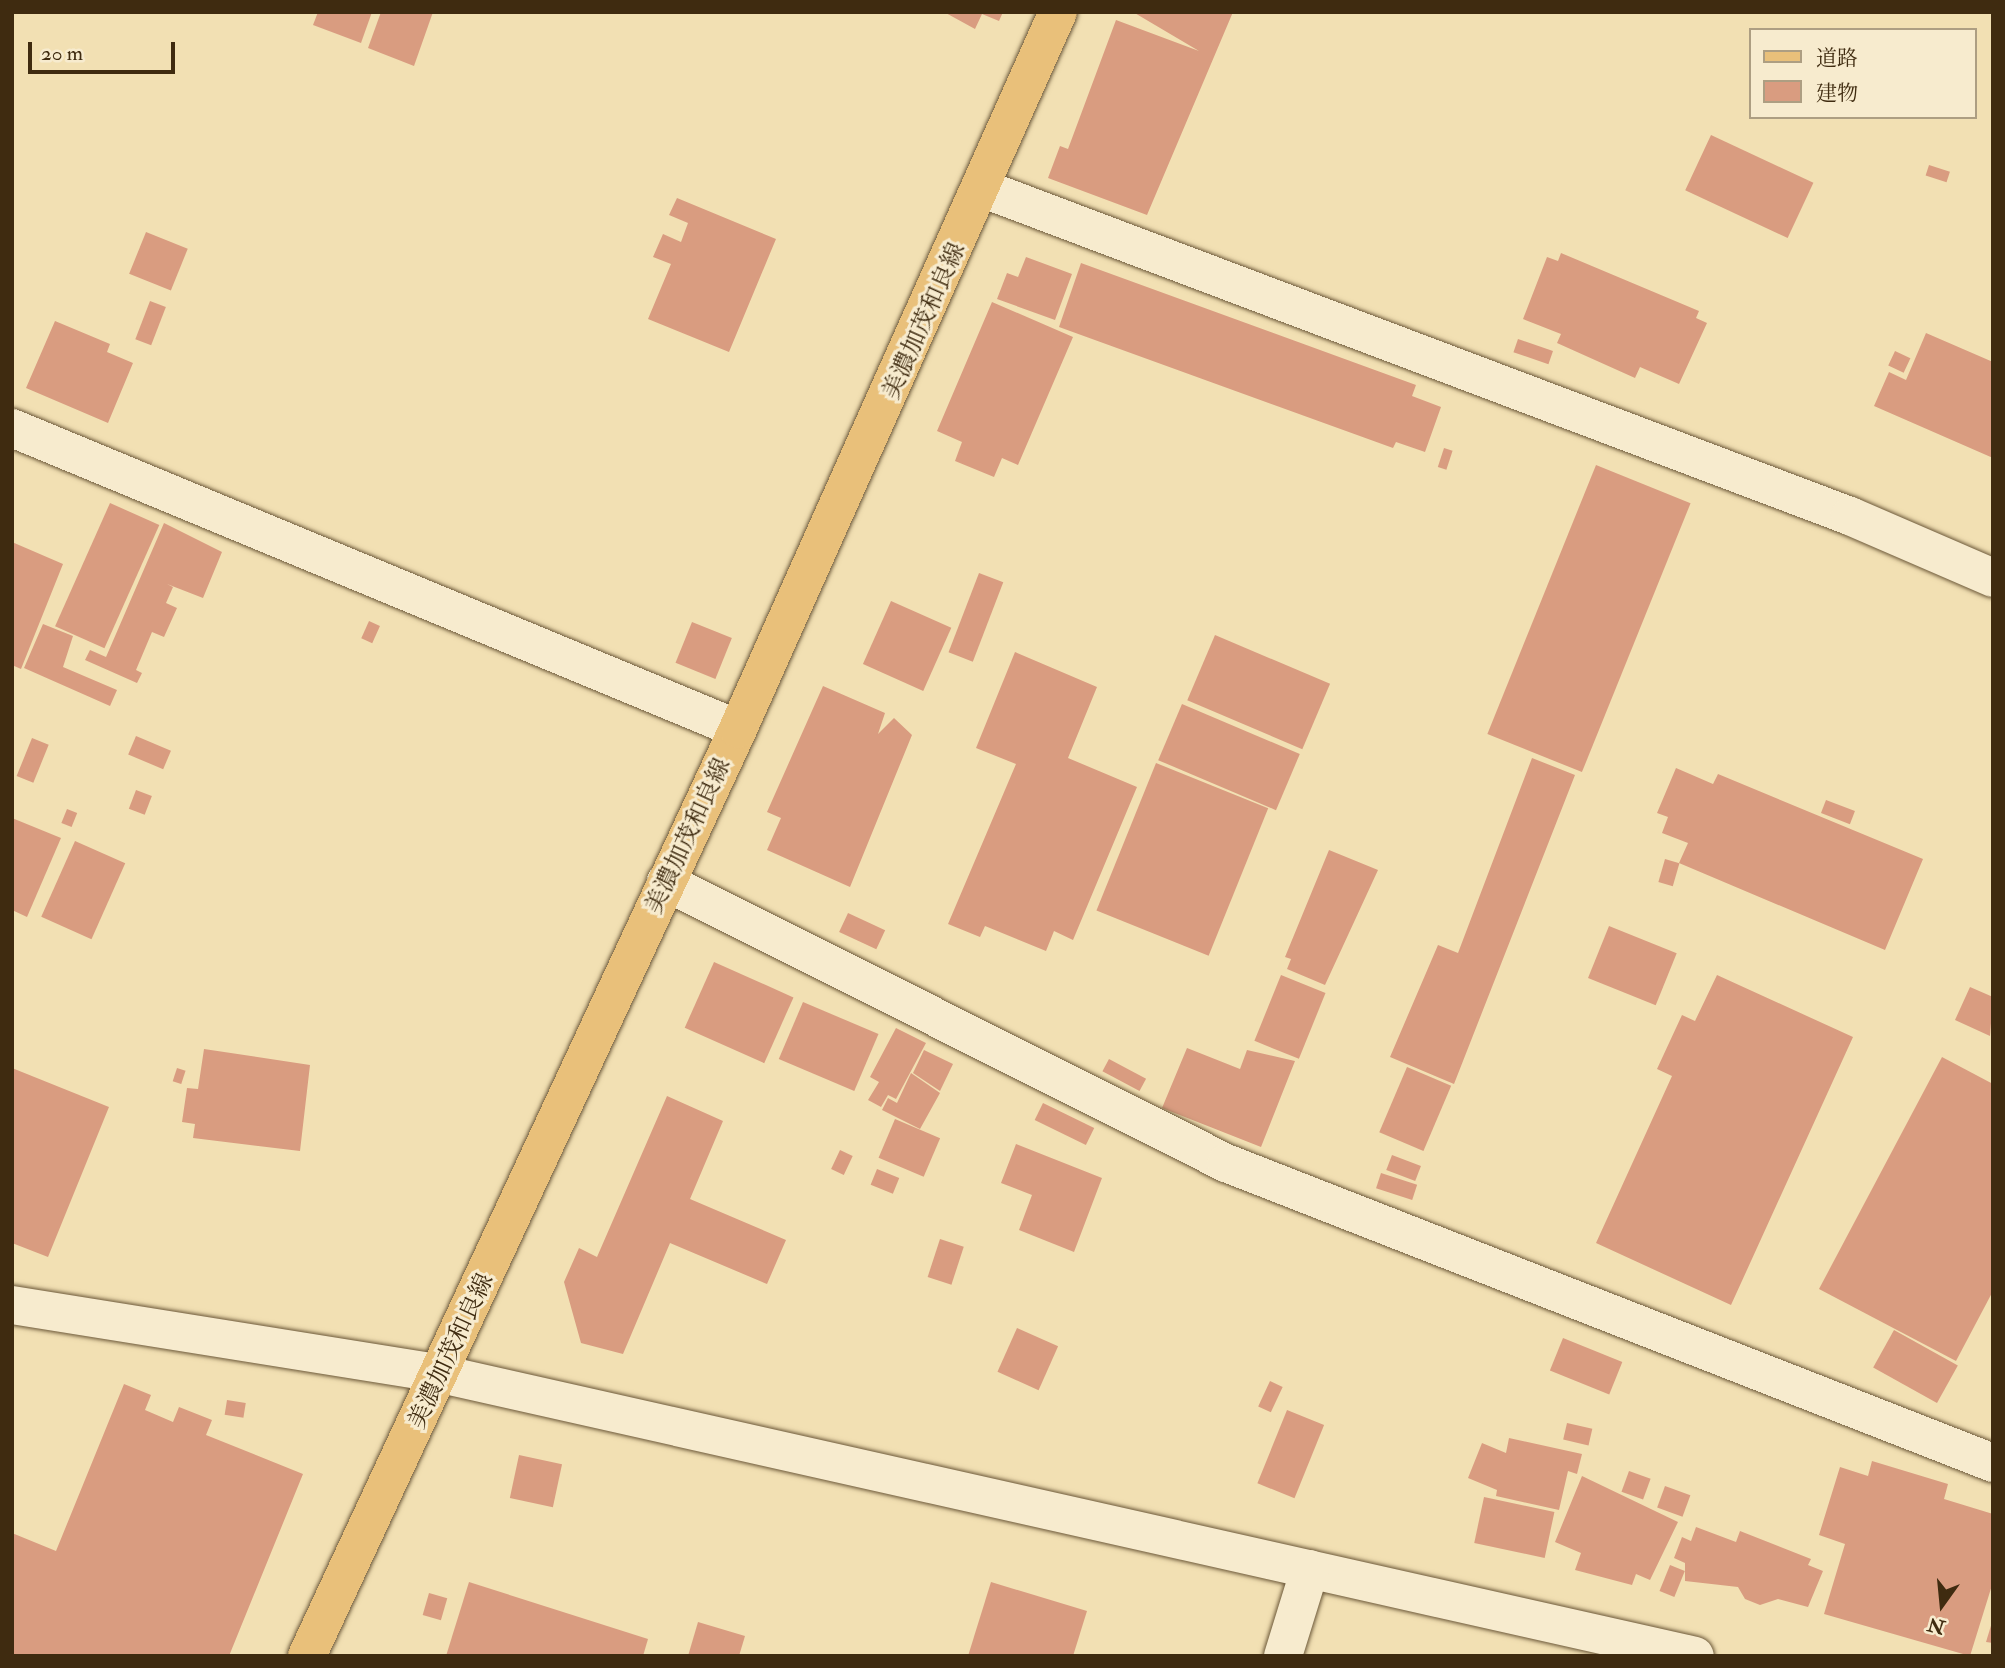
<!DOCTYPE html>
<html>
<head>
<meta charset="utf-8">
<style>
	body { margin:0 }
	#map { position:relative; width:2005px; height:1668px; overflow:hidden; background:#f2e0b3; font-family:"IM FELL Double Pica","Noto Serif JP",serif }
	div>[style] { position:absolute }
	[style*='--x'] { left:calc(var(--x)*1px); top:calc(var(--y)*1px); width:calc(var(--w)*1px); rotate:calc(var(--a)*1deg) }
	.building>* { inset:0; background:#d99c80; transform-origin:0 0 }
	.roads { filter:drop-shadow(0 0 2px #6c5839) drop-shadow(0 0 2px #6c5839) }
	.minor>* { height:38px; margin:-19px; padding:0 19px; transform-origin:19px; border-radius:19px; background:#f7ebce }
	.major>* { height:38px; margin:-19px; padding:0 19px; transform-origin:19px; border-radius:19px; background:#e9c07a }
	span { translate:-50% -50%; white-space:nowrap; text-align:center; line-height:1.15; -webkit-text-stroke:6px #f7ebce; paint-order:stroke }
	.street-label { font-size:24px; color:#3f2b10 }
	.frame { position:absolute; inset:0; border:14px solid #3f2b10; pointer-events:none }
	.legend { position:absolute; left:1749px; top:28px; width:228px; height:91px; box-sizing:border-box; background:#f7ebce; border:2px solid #ad9e82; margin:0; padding:9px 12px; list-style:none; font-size:21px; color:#3f2b10 }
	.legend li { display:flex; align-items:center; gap:14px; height:35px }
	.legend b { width:35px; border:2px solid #ad9e82 }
	.north { position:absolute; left:1907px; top:1570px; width:70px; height:70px; -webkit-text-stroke:5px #f7ebce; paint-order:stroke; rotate:195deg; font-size:19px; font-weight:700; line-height:28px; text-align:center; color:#3f2b10 }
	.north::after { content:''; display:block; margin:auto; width:24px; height:32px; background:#3f2b10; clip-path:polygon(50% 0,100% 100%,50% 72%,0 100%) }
	.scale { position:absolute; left:28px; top:42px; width:147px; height:32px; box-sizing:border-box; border:4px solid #3f2b10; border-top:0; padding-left:9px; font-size:21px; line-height:24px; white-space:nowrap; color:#3f2b10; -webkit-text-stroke:5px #f7ebce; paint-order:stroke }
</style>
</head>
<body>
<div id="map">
	<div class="building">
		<i style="clip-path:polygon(318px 12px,372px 12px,361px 43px,313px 25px)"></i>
		<i style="clip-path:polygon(381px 12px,433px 12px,414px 66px,368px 48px)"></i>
		<i style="clip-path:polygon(944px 12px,1003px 12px,999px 21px,982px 14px,975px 29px)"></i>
		<i style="clip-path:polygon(1133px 12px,1233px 12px,1147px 215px,1048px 178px,1060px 146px,1068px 149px,1116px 20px,1199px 51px)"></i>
		<i style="left:1711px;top:135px;width:113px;height:61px;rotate:25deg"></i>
		<i style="left:1929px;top:165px;width:22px;height:11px;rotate:18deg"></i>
		<i style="clip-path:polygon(677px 198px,776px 239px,729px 352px,648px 319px,671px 264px,653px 257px,663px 234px,681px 242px,688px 223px,669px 215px)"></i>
		<i style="left:146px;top:232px;width:45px;height:45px;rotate:22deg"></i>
		<i style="clip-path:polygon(1561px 253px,1699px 311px,1696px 318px,1707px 323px,1679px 384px,1640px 367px,1635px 378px,1557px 343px,1561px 334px,1523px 319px,1547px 257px,1558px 261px)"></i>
		<i style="clip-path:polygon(1026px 257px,1072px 274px,1055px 320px,997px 299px,1007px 273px,1018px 277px)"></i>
		<i style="clip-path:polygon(1081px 263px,1416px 385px,1412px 396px,1441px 407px,1425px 452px,1396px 442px,1393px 448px,1059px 327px)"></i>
		<i style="left:150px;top:301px;width:17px;height:41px;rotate:21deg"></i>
		<i style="clip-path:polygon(992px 302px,1073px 337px,1018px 465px,1002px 458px,994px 477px,955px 461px,962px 442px,937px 431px)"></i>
		<i style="clip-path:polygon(55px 321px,110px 344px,107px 352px,133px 363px,108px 423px,26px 388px)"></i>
		<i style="clip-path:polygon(1926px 333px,1993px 362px,1993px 458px,1874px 406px,1889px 372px,1906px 380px)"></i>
		<i style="left:1518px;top:339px;width:37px;height:14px;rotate:19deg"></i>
		<i style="left:1895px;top:351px;width:17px;height:16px;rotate:25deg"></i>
		<i style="left:1444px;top:448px;width:9px;height:20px;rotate:18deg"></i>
		<i style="left:1596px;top:465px;width:102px;height:290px;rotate:22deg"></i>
		<i style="left:110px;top:503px;width:54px;height:135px;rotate:24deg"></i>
		<i style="clip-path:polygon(164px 523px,222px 552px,203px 598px,167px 584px,173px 587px,166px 603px,177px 608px,164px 637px,152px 632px,136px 670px,142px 673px,137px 683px,85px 660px,90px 650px,106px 657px)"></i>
		<i style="clip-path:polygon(12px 542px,63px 564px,21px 669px,12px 665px)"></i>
		<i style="left:979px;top:573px;width:26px;height:85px;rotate:21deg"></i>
		<i style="left:891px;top:601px;width:66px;height:69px;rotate:24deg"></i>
		<i style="left:369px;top:621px;width:12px;height:19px;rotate:24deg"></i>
		<i style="left:692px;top:622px;width:43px;height:44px;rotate:22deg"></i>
		<i style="clip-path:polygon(43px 624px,73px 636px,63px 667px,117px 690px,110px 706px,24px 668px)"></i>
		<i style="left:1215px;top:635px;width:125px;height:71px;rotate:23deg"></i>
		<i style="clip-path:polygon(1015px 652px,1097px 687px,1068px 758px,1137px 787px,1073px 940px,1054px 931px,1046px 951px,985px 926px,980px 937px,948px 924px,1016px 764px,976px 748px)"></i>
		<i style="clip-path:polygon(823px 686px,885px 713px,878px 734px,894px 718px,912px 735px,850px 887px,767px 850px,781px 818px,767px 812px)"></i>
		<i style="left:1182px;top:704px;width:128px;height:61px;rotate:23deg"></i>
		<i style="left:136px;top:736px;width:38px;height:20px;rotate:23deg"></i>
		<i style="left:32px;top:738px;width:18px;height:41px;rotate:22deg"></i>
		<i style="clip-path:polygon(1532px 758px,1575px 775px,1454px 1084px,1390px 1057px,1438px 945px,1458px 953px)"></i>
		<i style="left:1156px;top:763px;width:121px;height:159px;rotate:22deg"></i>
		<i style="clip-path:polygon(1676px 768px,1713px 784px,1718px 774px,1923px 859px,1885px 950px,1679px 863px,1688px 843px,1662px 833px,1668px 817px,1657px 813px)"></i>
		<i style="left:136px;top:790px;width:17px;height:20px;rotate:21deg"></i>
		<i style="left:1826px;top:800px;width:31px;height:14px;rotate:21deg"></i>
		<i style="left:67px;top:809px;width:11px;height:15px;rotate:22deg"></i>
		<i style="clip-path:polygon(12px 818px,61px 838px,27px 917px,12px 910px)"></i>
		<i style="left:75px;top:841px;width:55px;height:83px;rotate:24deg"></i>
		<i style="clip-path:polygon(1329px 850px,1378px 870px,1325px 985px,1287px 969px,1291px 959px,1285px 957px)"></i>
		<i style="left:1665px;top:859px;width:15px;height:24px;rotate:16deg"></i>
		<i style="left:848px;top:913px;width:41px;height:21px;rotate:25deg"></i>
		<i style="left:1609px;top:926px;width:73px;height:56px;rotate:22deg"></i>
		<i style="left:714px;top:962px;width:87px;height:72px;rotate:24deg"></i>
		<i style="left:1281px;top:975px;width:48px;height:71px;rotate:22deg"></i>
		<i style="clip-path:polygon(1717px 975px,1853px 1037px,1731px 1305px,1596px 1243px,1672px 1076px,1657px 1069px,1682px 1015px,1695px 1021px)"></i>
		<i style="clip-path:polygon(1970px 987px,1993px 997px,1990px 1036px,1955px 1020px)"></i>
		<i style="left:803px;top:1002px;width:82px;height:62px;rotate:23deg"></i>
		<i style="clip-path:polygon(896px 1028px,926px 1043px,896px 1099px,888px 1095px,881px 1107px,868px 1100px,879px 1082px,870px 1077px)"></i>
		<i style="clip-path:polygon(1187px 1048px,1240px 1069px,1247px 1050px,1295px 1061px,1261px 1147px,1162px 1108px)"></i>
		<i style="clip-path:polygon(204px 1049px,310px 1065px,300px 1151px,193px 1138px,195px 1124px,182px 1122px,187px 1088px,198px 1089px)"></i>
		<i style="clip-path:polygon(924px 1050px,953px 1064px,940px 1091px,913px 1073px)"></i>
		<i style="clip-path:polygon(1942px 1057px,1993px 1084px,1993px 1291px,1956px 1361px,1819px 1289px)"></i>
		<i style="left:1109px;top:1059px;width:42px;height:14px;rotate:28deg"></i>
		<i style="left:1407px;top:1067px;width:48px;height:71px;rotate:23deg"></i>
		<i style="clip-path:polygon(12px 1068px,109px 1107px,48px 1257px,12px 1243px)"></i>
		<i style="left:177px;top:1068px;width:9px;height:14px;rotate:18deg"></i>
		<i style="clip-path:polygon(911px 1073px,940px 1093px,920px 1129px,882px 1110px,888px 1098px,897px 1103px)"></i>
		<i style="clip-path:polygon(667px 1096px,723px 1121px,690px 1199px,786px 1240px,767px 1284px,670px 1243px,623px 1354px,581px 1343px,564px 1282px,579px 1248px,597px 1257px)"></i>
		<i style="left:1043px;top:1103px;width:57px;height:19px;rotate:26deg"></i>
		<i style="left:895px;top:1119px;width:49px;height:42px;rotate:23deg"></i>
		<i style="clip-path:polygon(1016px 1144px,1102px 1178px,1074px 1252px,1019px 1230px,1032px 1195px,1001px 1183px)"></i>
		<i style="left:840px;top:1150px;width:14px;height:21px;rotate:25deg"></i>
		<i style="left:1392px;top:1155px;width:31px;height:16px;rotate:21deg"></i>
		<i style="left:877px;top:1169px;width:24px;height:17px;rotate:22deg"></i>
		<i style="left:1381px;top:1173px;width:38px;height:16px;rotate:18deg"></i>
		<i style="left:940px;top:1239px;width:25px;height:40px;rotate:18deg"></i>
		<i style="left:1017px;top:1328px;width:45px;height:48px;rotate:24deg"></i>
		<i style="left:1894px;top:1330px;width:73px;height:43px;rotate:29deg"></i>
		<i style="left:1563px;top:1338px;width:64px;height:35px;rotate:22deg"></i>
		<i style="left:1270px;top:1381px;width:14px;height:28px;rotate:25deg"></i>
		<i style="clip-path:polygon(124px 1384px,151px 1395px,145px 1410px,173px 1422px,179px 1407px,212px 1420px,206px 1435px,303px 1474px,229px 1656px,12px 1656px,12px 1533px,56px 1551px)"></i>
		<i style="left:227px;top:1400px;width:19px;height:15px;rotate:9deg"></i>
		<i style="left:1287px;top:1410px;width:40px;height:79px;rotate:22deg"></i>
		<i style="left:1567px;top:1423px;width:26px;height:17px;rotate:13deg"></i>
		<i style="clip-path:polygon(1509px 1438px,1582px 1454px,1577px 1474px,1568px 1471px,1559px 1510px,1496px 1496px,1497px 1490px,1468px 1478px,1482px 1443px,1506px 1453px)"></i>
		<i style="left:519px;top:1455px;width:44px;height:44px;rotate:12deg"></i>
		<i style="clip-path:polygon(1872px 1461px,1948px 1484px,1944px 1499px,1993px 1514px,1993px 1582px,1970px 1656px,1824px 1614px,1845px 1544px,1819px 1535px,1840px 1467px,1868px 1476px)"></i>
		<i style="left:1629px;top:1471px;width:23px;height:22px;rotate:20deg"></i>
		<i style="clip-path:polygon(1582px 1476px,1678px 1522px,1650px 1580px,1636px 1574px,1632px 1585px,1575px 1570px,1581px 1553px,1555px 1542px)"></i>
		<i style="left:1665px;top:1486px;width:27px;height:23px;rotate:20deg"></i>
		<i style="left:1484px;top:1497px;width:72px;height:47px;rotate:12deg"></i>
		<i style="clip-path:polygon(1696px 1527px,1736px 1542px,1740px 1531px,1811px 1559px,1808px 1565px,1823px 1571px,1808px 1607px,1778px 1599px,1760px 1605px,1745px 1599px,1738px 1587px,1685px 1581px,1685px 1563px,1674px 1558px,1682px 1537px,1691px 1541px)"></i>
		<i style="left:1670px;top:1565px;width:16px;height:28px;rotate:22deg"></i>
		<i style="clip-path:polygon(469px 1582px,648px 1639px,643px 1656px,446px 1656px)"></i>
		<i style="clip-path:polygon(991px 1582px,1087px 1611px,1073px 1656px,968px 1656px)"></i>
		<i style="left:429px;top:1593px;width:19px;height:23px;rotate:16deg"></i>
		<i style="clip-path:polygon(1993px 1619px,1993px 1643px,1986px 1642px)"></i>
		<i style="clip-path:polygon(698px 1622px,745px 1636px,739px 1656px,688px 1656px)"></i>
	</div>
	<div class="roads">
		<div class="minor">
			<i style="--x:984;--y:189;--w:926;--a:20.69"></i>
			<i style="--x:1850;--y:516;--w:156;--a:23.4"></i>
			<i style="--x:12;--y:428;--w:786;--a:22.52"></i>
			<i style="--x:666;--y:882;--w:627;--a:26.65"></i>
			<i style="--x:1226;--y:1163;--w:824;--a:21.36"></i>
			<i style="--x:12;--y:1305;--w:435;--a:9.1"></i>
			<i style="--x:441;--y:1374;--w:1285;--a:12.67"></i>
			<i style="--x:1283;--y:1656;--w:91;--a:-72.8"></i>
		</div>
		<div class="major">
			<i style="--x:307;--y:1656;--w:1022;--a:-65.06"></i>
			<i style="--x:738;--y:729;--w:785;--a:-65.95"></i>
		</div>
	</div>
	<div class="street-label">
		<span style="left:924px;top:321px;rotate:-66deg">美濃加茂和良線</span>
		<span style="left:688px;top:836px;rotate:-65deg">美濃加茂和良線</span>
		<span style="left:451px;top:1351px;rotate:-65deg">美濃加茂和良線</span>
	</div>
	<div class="frame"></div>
	<ul class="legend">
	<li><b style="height:9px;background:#e9c07a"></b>道路</li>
	<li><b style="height:19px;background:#d99c80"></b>建物</li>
	</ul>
	<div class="north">N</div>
	<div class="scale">20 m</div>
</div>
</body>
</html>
